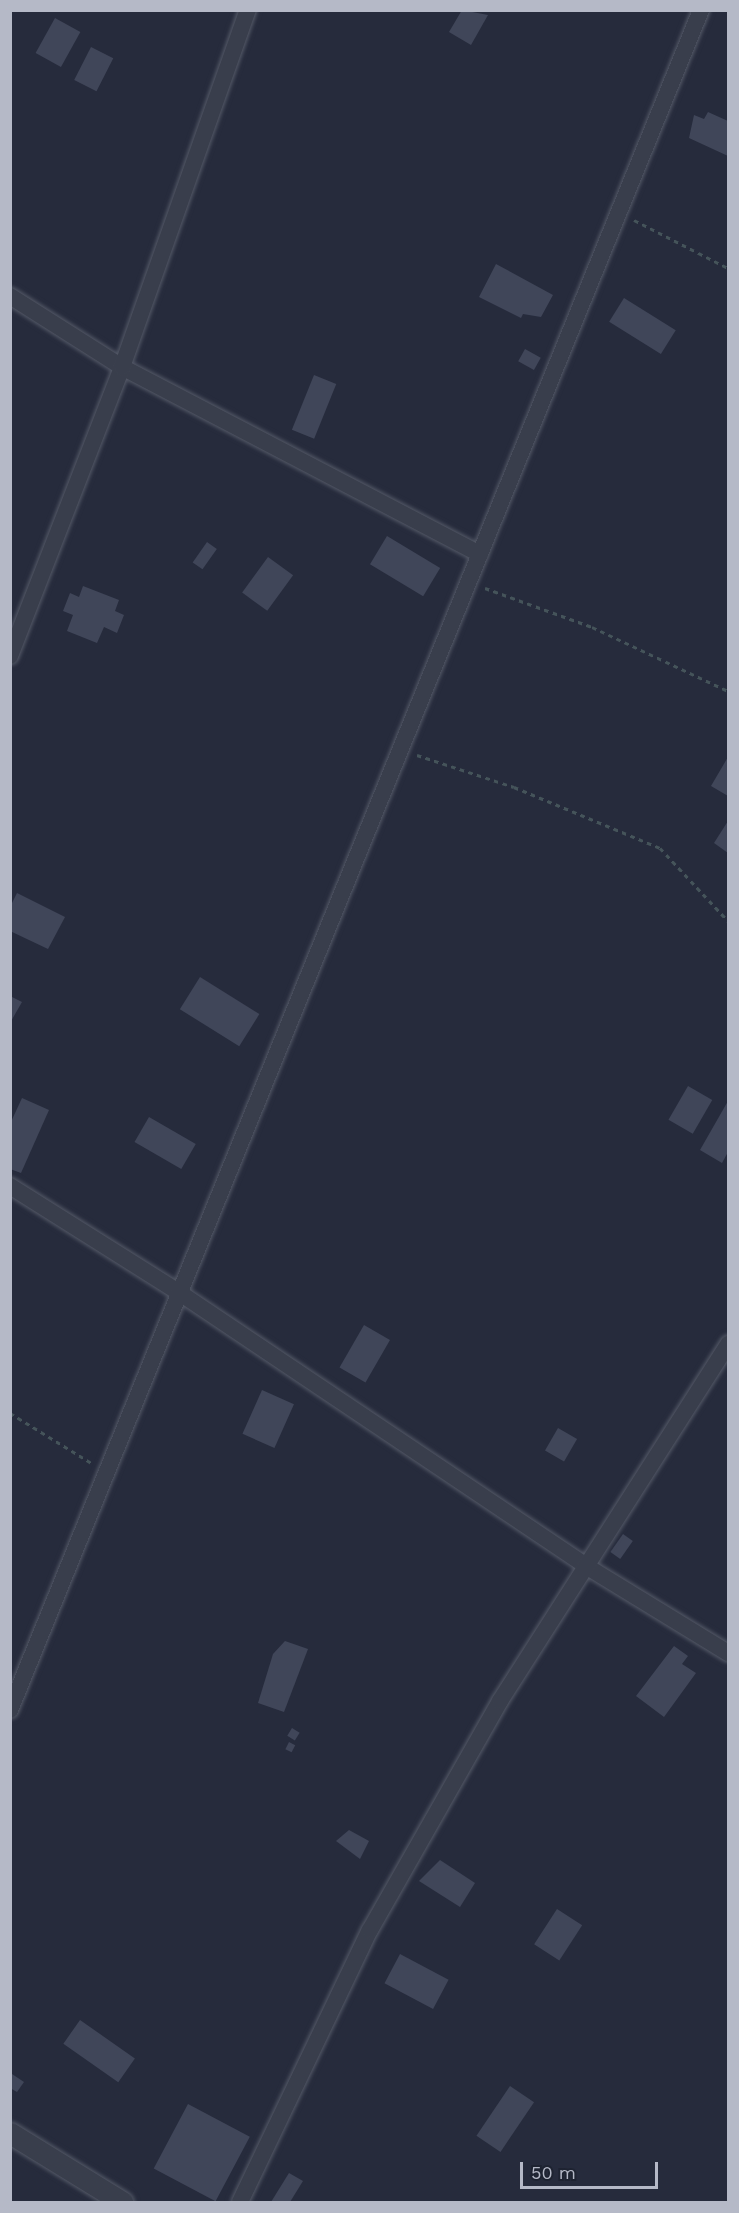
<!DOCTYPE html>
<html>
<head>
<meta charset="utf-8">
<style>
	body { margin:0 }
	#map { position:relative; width:739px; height:2213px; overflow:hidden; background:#262b3c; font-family:"Work Sans",sans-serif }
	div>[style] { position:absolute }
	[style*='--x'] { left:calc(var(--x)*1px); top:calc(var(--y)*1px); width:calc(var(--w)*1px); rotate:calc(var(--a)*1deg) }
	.building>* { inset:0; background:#404659; transform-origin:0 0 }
	.path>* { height:3px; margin-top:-1.5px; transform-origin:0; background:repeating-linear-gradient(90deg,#45545a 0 4.5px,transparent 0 9px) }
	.roads { filter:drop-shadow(0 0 2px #545967) drop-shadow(0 0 2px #545967) }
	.minor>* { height:16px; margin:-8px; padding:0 8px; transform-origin:8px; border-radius:8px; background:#393e4c }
	.tertiary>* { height:21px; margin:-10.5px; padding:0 10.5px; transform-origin:10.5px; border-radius:10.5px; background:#393e4c }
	span { translate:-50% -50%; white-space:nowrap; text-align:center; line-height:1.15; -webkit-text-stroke:4.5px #1e2331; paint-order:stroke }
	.frame { position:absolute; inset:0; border:12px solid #b5b9c7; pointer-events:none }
	.scale { position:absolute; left:520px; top:2162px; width:138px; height:27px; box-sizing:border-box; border:3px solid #b5b9c7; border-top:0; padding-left:8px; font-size:18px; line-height:21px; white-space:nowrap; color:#b5b9c7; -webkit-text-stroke:4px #1e2331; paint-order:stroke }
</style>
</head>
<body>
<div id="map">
	<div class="building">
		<i style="clip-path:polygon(462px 10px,488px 15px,471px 45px,449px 32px)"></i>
		<i style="left:55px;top:18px;width:29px;height:40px;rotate:29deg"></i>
		<i style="left:91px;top:47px;width:25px;height:37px;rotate:27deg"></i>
		<i style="clip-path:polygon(708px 112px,728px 121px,728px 156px,689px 138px,694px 115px,704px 119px)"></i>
		<i style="clip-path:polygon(496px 264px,553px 295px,541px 317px,523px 314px,521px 318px,479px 297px)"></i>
		<i style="left:624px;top:298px;width:61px;height:28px;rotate:32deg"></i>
		<i style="left:525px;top:349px;width:18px;height:14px;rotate:29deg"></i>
		<i style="left:314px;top:375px;width:24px;height:59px;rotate:22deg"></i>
		<i style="left:387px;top:536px;width:62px;height:33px;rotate:31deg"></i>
		<i style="left:207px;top:542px;width:12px;height:25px;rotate:35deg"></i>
		<i style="left:268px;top:557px;width:31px;height:44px;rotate:36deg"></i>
		<i style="clip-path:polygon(83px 586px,119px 600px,115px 611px,124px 615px,117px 633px,104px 627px,97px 643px,67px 631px,73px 615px,63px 611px,70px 593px,79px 597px)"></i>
		<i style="clip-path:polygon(728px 757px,728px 796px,711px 786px)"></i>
		<i style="clip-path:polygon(728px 821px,728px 853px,714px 843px)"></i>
		<i style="clip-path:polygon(17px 893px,65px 917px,48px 949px,10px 931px,10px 907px)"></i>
		<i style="left:200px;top:977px;width:70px;height:38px;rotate:32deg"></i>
		<i style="clip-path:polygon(10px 996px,22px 1002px,10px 1023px)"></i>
		<i style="left:688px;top:1086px;width:28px;height:39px;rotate:30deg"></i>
		<i style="clip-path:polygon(22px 1098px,49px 1110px,21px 1173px,10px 1169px,10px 1124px)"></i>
		<i style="clip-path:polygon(728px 1101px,728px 1152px,722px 1163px,700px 1150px)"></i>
		<i style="left:149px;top:1117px;width:54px;height:29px;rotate:30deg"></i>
		<i style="left:364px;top:1325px;width:30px;height:49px;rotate:30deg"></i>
		<i style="left:262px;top:1390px;width:35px;height:48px;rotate:24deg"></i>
		<i style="left:558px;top:1428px;width:22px;height:26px;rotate:30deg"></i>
		<i style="left:623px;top:1534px;width:12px;height:22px;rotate:35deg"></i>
		<i style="clip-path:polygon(285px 1641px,308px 1649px,284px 1712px,258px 1703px,273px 1654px)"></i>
		<i style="clip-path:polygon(674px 1646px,688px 1656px,682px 1664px,696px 1673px,664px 1717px,636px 1696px)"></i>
		<i style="left:292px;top:1728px;width:9px;height:9px;rotate:32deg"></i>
		<i style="left:289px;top:1742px;width:7px;height:8px;rotate:27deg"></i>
		<i style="clip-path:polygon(349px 1830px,369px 1841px,360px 1859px,336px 1841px)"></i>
		<i style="clip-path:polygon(440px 1860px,475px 1883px,460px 1907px,419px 1881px)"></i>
		<i style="left:557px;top:1909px;width:30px;height:42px;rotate:33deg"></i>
		<i style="left:400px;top:1954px;width:55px;height:33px;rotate:28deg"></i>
		<i style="left:80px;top:2020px;width:67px;height:29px;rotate:35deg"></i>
		<i style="clip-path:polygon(12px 2074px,24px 2082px,17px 2092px,10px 2088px)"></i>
		<i style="left:510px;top:2086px;width:29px;height:60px;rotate:34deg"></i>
		<i style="left:188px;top:2104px;width:70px;height:73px;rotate:28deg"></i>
		<i style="clip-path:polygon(289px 2173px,303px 2181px,290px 2202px,271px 2202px)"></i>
	</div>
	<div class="path">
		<i style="--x:634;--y:220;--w:106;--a:27.1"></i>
		<i style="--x:485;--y:588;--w:114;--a:20"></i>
		<i style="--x:592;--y:627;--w:150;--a:25.2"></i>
		<i style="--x:417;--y:755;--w:102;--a:18.3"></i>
		<i style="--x:514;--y:787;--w:158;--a:22.7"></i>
		<i style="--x:660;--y:848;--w:100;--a:47"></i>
		<i style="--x:10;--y:1413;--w:97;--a:31.6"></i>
	</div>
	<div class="roads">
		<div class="minor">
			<i style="--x:10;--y:296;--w:133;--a:32.4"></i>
			<i style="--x:122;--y:367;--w:404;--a:27.6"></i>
			<i style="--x:10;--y:656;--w:310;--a:-68.8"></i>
			<i style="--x:122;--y:367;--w:379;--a:-70.6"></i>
			<i style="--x:10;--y:1186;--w:201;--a:32.2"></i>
			<i style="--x:180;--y:1293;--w:489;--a:33.9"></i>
			<i style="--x:586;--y:1566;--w:167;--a:31.5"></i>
			<i style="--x:10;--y:1710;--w:1835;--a:-67.88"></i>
			<i style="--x:240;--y:2202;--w:301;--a:-64.5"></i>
			<i style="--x:370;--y:1930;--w:263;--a:-60.4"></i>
			<i style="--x:500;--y:1701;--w:424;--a:-57.4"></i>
		</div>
		<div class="tertiary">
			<i style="--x:10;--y:2133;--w:132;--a:31.6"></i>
		</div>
	</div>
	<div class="frame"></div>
	<div class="scale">50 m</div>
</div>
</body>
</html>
